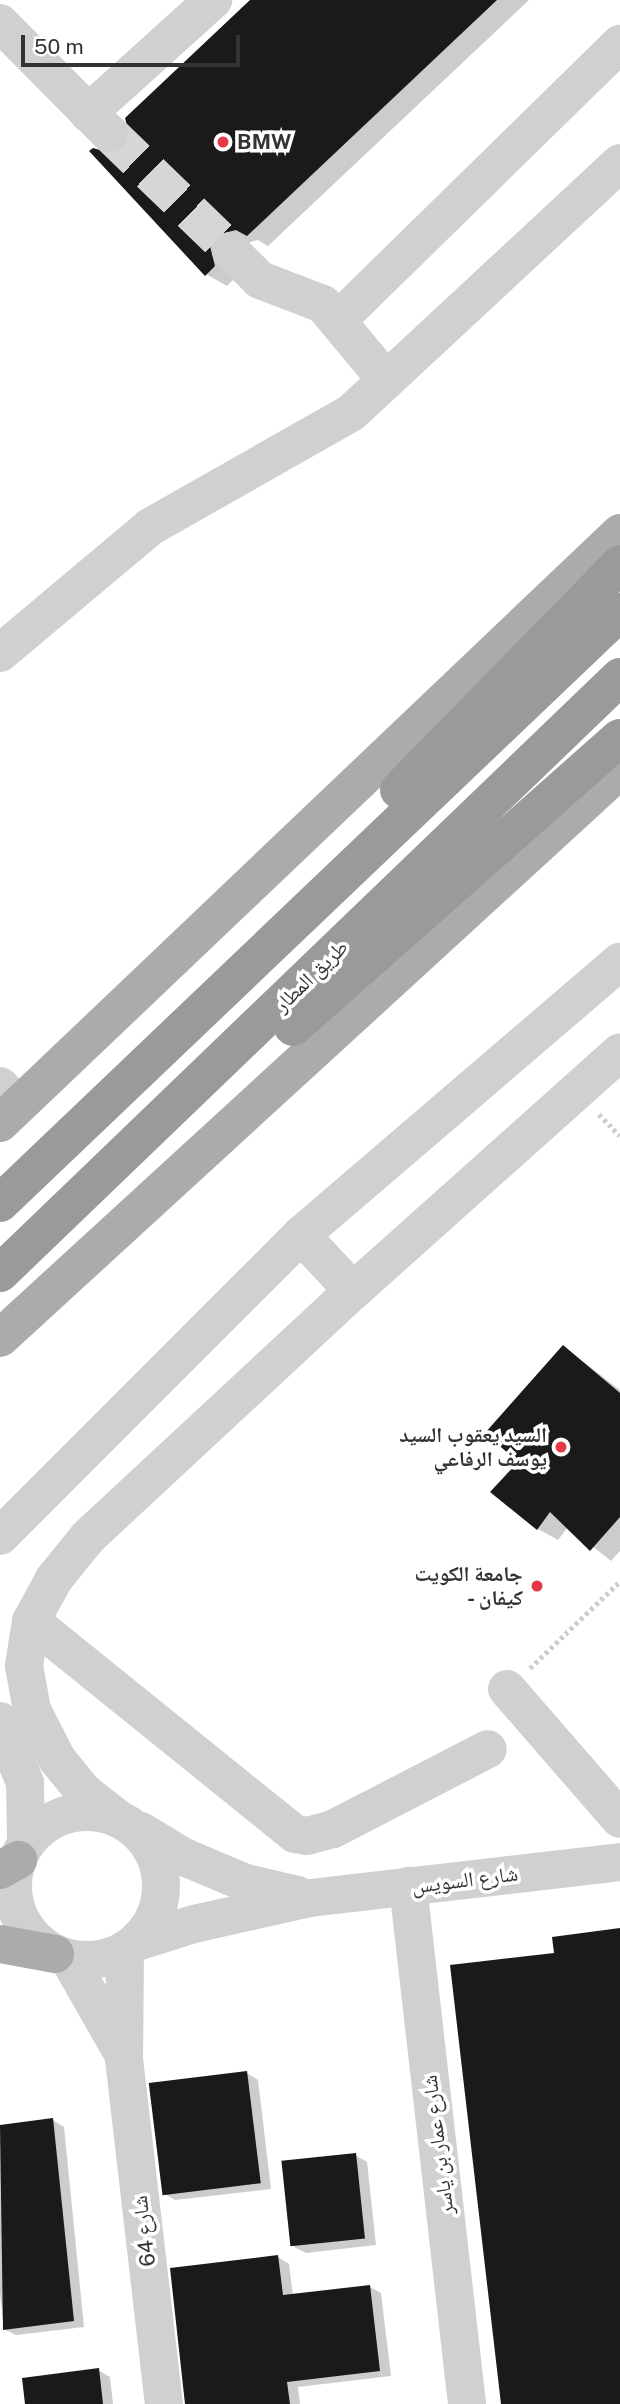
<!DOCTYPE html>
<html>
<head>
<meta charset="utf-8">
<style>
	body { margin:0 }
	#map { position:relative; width:620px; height:2404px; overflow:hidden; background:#fff; font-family:"Public Sans","Noto Naskh Arabic",sans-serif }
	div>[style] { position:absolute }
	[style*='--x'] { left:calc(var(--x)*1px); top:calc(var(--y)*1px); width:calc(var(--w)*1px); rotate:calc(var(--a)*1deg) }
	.shadow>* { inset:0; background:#0003 }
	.building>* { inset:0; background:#1a1a1a; transform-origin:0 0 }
	.minor-tunnel>* { height:38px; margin-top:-19px; transform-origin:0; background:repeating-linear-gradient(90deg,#d6d6d6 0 38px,transparent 0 57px) }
	.path>* { height:4.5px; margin-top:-2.25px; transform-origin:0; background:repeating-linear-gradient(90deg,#cdcdcd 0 3.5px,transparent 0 7px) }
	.minor>* { height:38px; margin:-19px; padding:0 19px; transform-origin:19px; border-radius:19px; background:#d0d0d0 }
	.minor>.ring { margin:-19px; padding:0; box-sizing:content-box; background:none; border:38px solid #d0d0d0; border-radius:50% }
	.major>* { height:38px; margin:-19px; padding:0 19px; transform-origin:19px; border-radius:19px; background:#ababab }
	.highway>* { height:38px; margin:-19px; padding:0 19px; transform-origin:19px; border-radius:19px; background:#9a9a9a }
	.dots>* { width:19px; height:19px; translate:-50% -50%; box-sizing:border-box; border:4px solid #fff; border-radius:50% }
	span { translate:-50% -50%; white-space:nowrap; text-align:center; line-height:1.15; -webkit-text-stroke:7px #fff; paint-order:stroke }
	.poi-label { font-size:21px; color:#333; font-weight:700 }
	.left { translate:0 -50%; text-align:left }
	.right { translate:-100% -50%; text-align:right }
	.street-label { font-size:21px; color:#333 }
	.scale { position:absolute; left:21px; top:35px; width:219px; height:32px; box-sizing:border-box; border:4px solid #333; border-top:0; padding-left:9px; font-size:21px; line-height:24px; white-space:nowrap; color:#333; -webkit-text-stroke:5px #fff; paint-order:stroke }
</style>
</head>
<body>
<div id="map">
	<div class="shadow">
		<i style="clip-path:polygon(253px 0,529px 0,268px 246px,258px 240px,236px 246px,235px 278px,227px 286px,206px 274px,114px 156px,125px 150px)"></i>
		<i style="clip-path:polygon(564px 1347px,620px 1390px,620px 1551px,611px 1561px,568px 1527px,558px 1540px,538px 1529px,521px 1462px)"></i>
		<i style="clip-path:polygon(247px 2073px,258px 2080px,271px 2189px,175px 2200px,163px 2193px)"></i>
		<i style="clip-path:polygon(53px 2120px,64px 2127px,84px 2327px,16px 2335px,4px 2329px,0 2294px,0 2127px)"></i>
		<i style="clip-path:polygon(355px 2155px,367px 2162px,376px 2245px,306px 2253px,294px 2247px)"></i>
		<i style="clip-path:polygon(278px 2257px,289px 2264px,293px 2296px,370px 2287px,381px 2293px,391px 2376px,298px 2387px,300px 2404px,187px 2404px)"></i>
		<i style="clip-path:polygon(98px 2370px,110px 2377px,113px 2404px,27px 2404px)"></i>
	</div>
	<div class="building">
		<i style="clip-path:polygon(250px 0,497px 0,247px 236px,236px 230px,216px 235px,210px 246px,215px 266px,205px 276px,89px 151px,93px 148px,114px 154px,124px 149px,130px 138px,125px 118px)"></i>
		<i style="clip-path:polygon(563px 1345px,620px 1393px,620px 1517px,590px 1551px,550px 1512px,537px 1530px,490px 1492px,518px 1462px,485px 1433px)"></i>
		<i style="clip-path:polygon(620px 1928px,620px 2404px,501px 2404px,450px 1965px,554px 1953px,552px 1937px)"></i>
		<i style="left:247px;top:2071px;width:113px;height:99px;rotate:83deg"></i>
		<i style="clip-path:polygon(53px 2118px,74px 2321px,3px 2330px,0 2125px)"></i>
		<i style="left:356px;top:2153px;width:86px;height:75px;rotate:84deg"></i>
		<i style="clip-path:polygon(278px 2255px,283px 2295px,370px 2285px,380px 2371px,287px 2382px,290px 2404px,185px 2404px,170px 2268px)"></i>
		<i style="clip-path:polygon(99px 2368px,103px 2404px,25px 2404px,22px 2378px)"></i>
	</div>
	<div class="minor-tunnel">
		<i style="--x:109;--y:133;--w:170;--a:44"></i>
	</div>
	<div class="path">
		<i style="--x:599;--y:1114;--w:30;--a:46"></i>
		<i style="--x:530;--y:1668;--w:125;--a:-44"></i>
	</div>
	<div class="minor">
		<i style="--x:0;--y:23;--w:155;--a:45.3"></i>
		<i style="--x:88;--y:113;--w:169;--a:-42.1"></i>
		<i style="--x:231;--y:251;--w:41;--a:45"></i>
		<i style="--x:260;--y:280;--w:67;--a:20.9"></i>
		<i style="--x:323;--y:304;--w:99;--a:50.3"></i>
		<i style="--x:338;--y:320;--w:395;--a:-44.4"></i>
		<i style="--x:0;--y:653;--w:196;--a:-40"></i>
		<i style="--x:150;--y:527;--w:231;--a:-29.6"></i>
		<i style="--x:351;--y:413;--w:367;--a:-42.9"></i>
		<i style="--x:0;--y:1086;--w:26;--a:47"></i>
		<i style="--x:301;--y:1235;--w:76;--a:47.1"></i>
		<i style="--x:0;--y:1536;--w:426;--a:-45"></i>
		<i style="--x:301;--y:1235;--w:420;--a:-40.6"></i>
		<i style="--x:31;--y:1621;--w:339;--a:38.9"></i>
		<i style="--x:295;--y:1834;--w:12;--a:9"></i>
		<i style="--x:307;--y:1836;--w:27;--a:-15"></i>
		<i style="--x:333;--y:1829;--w:174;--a:-27.3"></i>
		<i style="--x:507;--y:1689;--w:172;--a:49"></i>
		<i style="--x:0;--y:1721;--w:67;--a:68"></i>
		<i style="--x:25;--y:1783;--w:60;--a:89"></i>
		<i class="ring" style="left:13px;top:1812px;width:110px;height:110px"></i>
		<i style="--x:117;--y:1818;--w:42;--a:-141.8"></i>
		<i style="--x:84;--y:1792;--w:43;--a:-129.3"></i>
		<i style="--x:57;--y:1759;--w:55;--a:-117"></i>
		<i style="--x:32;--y:1710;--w:45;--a:-100.3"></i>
		<i style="--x:24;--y:1666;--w:46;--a:-81.2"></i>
		<i style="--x:31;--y:1621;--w:48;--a:-61.3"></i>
		<i style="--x:54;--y:1579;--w:54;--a:-51"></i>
		<i style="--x:88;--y:1537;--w:362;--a:-42.9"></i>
		<i style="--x:353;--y:1291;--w:358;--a:-41.8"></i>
		<i style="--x:141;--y:1831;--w:50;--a:31.2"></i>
		<i style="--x:184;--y:1857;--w:67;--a:22.8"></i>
		<i style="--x:246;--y:1883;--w:53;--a:13"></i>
		<i style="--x:408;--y:1886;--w:521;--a:83.5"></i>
		<i style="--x:137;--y:1942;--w:60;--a:-17.5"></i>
		<i style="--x:194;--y:1924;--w:119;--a:-12.6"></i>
		<i style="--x:310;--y:1898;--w:312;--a:-6.6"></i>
		<i style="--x:125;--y:1951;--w:108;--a:90.5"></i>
		<i style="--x:124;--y:2059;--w:347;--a:83.4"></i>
		<i style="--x:69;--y:1959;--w:101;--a:60.4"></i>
	</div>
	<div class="major">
		<i style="--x:0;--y:1123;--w:856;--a:-43.58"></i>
		<i style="--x:0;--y:1338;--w:841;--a:-42.49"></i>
		<i style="--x:0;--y:1870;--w:21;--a:-29"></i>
		<i style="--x:0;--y:1944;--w:56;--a:10.3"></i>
	</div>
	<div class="highway">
		<i style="--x:399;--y:790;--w:316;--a:-45.6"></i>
		<i style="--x:293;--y:1027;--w:436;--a:-41.5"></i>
		<i style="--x:0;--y:1203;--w:857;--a:-43.63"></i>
		<i style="--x:0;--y:1273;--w:860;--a:-43.87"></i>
	</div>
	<div class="dots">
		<i style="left:223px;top:142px;background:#e63946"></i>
		<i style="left:561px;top:1447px;background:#e63946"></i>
		<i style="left:537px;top:1586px;background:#e63946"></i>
	</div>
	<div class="poi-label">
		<span class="left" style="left:237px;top:142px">BMW</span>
		<span class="right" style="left:547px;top:1447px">السيد يعقوب السيد<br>يوسف الرفاعي</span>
		<span class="right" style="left:523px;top:1586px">جامعة الكويت<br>- كيفان</span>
	</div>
	<div class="street-label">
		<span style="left:311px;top:976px;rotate:-44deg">طريق المطار</span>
		<span style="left:465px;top:1880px;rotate:-7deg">شارع السويس</span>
		<span style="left:438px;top:2145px;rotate:-97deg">شارع عمار بن ياسر</span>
		<span style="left:144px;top:2231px;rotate:-97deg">شارع 64</span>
	</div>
	<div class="scale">50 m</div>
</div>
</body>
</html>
